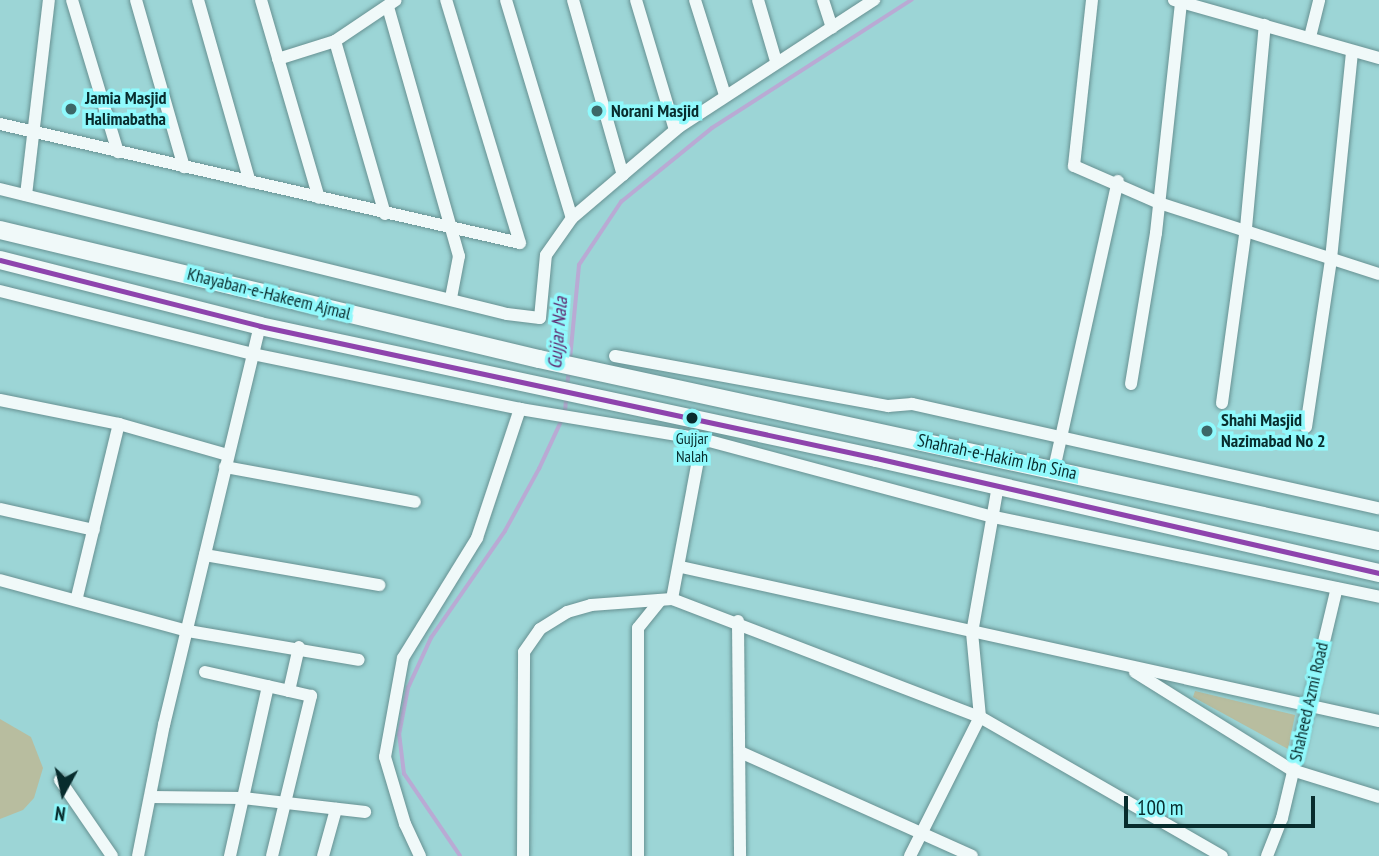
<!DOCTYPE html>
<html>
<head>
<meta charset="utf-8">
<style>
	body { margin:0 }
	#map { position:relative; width:1379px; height:856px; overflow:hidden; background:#9cd5d6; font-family:"PT Sans Narrow",sans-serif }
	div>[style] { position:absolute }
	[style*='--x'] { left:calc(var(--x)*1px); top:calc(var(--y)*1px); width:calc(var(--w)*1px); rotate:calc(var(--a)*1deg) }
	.green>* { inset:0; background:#b8bd9f }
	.stream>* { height:3.5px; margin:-1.75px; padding:0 1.75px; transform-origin:1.75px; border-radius:1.75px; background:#b9aad4 }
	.roads { filter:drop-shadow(0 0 2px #679192) drop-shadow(0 0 2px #679192) }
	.minor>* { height:12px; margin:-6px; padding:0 6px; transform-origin:6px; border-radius:6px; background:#f0f9f9 }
	.highway>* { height:18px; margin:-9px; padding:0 9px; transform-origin:9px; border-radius:9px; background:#f0f9f9 }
	.bus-1>* { height:5px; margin:-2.5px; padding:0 2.5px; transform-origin:2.5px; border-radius:2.5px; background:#8e44ad }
	.dots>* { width:19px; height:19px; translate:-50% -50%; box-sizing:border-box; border:4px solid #90f9fc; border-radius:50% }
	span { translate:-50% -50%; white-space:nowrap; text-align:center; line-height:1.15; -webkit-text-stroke:7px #90f9fc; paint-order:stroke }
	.bus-label { font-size:16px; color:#082c2d }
	.poi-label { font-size:18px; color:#082c2d; font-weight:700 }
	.left { translate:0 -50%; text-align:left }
	.street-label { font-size:18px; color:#082c2d }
	.water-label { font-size:19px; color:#5f286f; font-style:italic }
	.north { position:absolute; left:28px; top:758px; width:70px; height:70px; -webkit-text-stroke:5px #90f9fc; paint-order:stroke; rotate:188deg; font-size:19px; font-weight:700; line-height:28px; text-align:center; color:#082c2d }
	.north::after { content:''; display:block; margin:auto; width:24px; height:32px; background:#082c2d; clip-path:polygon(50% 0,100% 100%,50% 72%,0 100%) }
	.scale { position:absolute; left:1124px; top:796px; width:191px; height:32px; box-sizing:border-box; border:4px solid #082c2d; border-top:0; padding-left:9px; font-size:21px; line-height:24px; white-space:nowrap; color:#082c2d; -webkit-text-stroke:5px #90f9fc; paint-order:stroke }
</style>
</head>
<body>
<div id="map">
	<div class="green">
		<i style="clip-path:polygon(1195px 691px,1295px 715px,1288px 749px,1193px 697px)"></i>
		<i style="clip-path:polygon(0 719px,31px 737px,43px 768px,34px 798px,23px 810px,0 819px)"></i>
	</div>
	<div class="stream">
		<i style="--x:570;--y:359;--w:94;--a:-84.5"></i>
		<i style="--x:579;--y:265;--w:76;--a:-56.3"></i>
		<i style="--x:621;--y:202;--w:117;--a:-39.1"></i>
		<i style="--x:712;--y:128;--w:237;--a:-32.7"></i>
		<i style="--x:567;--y:386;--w:16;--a:-83"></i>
		<i style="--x:460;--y:856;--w:99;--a:-124.3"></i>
		<i style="--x:404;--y:774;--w:39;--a:-97"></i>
		<i style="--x:399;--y:735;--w:48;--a:-79.2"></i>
		<i style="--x:408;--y:688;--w:55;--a:-65.3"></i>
		<i style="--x:431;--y:638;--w:130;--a:-55.3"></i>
		<i style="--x:505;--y:531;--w:71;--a:-61.3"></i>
		<i style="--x:539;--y:469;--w:62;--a:-65.1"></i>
		<i style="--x:565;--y:413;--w:15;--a:-86"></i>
	</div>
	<div class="roads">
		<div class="minor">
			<i style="--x:72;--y:0;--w:159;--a:73.2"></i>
			<i style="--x:136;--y:0;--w:174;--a:74"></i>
			<i style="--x:198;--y:0;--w:189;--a:74.1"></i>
			<i style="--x:261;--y:0;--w:206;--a:73.7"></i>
			<i style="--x:506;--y:0;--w:228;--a:73.2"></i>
			<i style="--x:573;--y:0;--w:182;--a:74.1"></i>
			<i style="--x:636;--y:0;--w:136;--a:73.3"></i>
			<i style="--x:695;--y:0;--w:100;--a:72.5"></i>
			<i style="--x:758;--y:0;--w:64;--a:73.6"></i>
			<i style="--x:823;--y:0;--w:29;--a:72"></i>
			<i style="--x:1092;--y:0;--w:167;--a:96.2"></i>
			<i style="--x:1074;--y:166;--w:93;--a:23.5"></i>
			<i style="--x:1159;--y:203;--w:231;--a:17.9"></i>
			<i style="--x:1174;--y:0;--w:213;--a:15.8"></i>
			<i style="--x:388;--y:7;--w:259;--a:74.1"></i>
			<i style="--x:459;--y:256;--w:43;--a:100.8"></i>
			<i style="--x:1310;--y:37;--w:38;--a:-76"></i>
			<i style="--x:335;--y:41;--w:180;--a:73.9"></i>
			<i style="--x:278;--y:59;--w:60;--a:-17.5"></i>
			<i style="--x:335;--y:41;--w:73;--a:-33.9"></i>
			<i style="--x:0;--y:124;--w:533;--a:12.89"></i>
			<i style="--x:520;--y:243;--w:254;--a:-106.9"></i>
			<i style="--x:0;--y:189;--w:522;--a:13.85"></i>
			<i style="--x:507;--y:314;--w:33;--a:7"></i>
			<i style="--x:540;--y:318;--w:63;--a:-84.6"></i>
			<i style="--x:546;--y:255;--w:45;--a:-54.9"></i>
			<i style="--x:572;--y:218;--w:140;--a:-40.4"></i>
			<i style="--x:679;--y:127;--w:233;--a:-33.1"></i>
			<i style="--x:26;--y:195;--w:196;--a:-83.3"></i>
			<i style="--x:0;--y:291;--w:261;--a:14"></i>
			<i style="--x:253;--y:354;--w:273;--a:11.6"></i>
			<i style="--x:520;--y:409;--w:184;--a:9.4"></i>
			<i style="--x:702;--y:439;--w:302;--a:15"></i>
			<i style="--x:994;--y:517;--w:393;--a:11.7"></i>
			<i style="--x:615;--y:356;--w:278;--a:10.4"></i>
			<i style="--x:888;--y:406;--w:24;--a:-5"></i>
			<i style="--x:912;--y:404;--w:478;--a:12.6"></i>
			<i style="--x:1131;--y:384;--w:153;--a:-80.6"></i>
			<i style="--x:1156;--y:233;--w:232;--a:-83.8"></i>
			<i style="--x:0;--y:400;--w:121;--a:11.4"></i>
			<i style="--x:119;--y:424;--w:113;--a:15.9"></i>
			<i style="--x:1222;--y:403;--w:177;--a:-82.2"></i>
			<i style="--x:1246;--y:228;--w:204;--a:-84.7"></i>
			<i style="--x:1306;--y:427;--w:170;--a:-81.5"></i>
			<i style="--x:1331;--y:259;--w:208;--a:-84.2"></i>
			<i style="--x:225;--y:467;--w:193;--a:10.4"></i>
			<i style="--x:1054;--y:469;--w:295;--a:-77.5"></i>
			<i style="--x:0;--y:509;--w:96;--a:12.6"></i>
			<i style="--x:205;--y:555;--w:177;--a:9.8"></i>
			<i style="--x:681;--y:567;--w:715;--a:12.44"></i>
			<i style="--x:0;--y:580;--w:195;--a:15.2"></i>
			<i style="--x:188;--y:631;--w:173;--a:9.6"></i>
			<i style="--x:77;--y:597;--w:178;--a:-76.4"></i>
			<i style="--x:672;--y:599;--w:163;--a:-79.4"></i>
			<i style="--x:738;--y:621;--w:235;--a:89.5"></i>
			<i style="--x:205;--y:672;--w:86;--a:12.7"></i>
			<i style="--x:289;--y:691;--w:45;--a:-77.2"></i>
			<i style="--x:1135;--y:672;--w:185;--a:32"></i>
			<i style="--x:1292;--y:770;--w:91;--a:17.2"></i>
			<i style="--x:740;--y:752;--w:254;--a:24.1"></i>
			<i style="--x:60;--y:780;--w:92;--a:55.6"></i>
			<i style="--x:151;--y:797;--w:92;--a:0.6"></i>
			<i style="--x:243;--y:798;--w:123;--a:6.5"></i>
			<i style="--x:138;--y:856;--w:134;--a:-78.8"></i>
			<i style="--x:164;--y:725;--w:410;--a:-76.5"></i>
			<i style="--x:230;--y:856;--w:174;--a:-77.4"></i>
			<i style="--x:272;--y:856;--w:165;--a:-76.3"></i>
			<i style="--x:311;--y:696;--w:23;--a:-167"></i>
			<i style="--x:323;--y:856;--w:49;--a:-74.5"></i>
			<i style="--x:420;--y:856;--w:35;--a:-115"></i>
			<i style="--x:405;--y:824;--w:70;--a:-106.6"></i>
			<i style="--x:385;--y:757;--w:101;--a:-79.7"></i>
			<i style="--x:403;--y:658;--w:141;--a:-58.3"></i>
			<i style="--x:477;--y:538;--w:136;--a:-71.6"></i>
			<i style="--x:523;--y:856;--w:204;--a:-89.7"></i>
			<i style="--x:524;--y:652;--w:28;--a:-55"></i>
			<i style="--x:540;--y:629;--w:32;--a:-32"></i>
			<i style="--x:567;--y:612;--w:25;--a:-16"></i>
			<i style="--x:591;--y:605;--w:81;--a:-4.2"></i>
			<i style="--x:672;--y:599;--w:330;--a:21"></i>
			<i style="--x:980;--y:717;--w:279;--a:29.9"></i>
			<i style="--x:638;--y:856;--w:228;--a:-90"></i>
			<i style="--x:638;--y:628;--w:36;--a:-51"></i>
			<i style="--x:910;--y:856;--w:156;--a:-63.3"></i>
			<i style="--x:980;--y:717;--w:84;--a:-95.4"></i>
			<i style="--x:972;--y:633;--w:149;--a:-80"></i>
			<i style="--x:1267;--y:856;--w:41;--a:-68.5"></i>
			<i style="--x:1282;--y:818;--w:236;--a:-76.6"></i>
		</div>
		<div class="highway">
			<i style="--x:0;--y:230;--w:554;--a:13.46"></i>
			<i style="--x:539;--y:359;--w:859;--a:12.23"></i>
			<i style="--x:0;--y:260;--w:268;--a:14.2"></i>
			<i style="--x:260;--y:326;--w:630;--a:12.09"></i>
			<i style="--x:876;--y:458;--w:516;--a:12.88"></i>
		</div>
	</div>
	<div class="bus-1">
		<i style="--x:0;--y:260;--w:268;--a:14.2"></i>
		<i style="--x:260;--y:326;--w:630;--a:12.09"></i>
		<i style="--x:876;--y:458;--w:516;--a:12.88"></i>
	</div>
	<div class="dots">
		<i style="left:71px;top:109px;background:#3c6768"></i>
		<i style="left:597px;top:111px;background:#3c6768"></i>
		<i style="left:692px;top:418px;background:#082c2d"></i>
		<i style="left:1207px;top:431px;background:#3c6768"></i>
	</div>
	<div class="bus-label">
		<span style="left:692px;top:447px">Gujjar<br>Nalah</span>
	</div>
	<div class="poi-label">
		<span class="left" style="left:85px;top:109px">Jamia Masjid<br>Halimabatha</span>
		<span class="left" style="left:611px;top:111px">Norani Masjid</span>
		<span class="left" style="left:1221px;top:431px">Shahi Masjid<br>Nazimabad No 2</span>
	</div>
	<div class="street-label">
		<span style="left:269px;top:294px;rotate:14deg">Khayaban-e-Hakeem Ajmal</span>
		<span style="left:997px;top:457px;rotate:12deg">Shahrah-e-Hakim Ibn Sina</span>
		<span style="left:1309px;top:702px;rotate:-77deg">Shaheed Azmi Road</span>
	</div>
	<div class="water-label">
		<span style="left:558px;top:333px;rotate:-85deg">Gujjar Nala</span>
	</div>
	<div class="north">N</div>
	<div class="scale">100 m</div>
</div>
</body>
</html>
